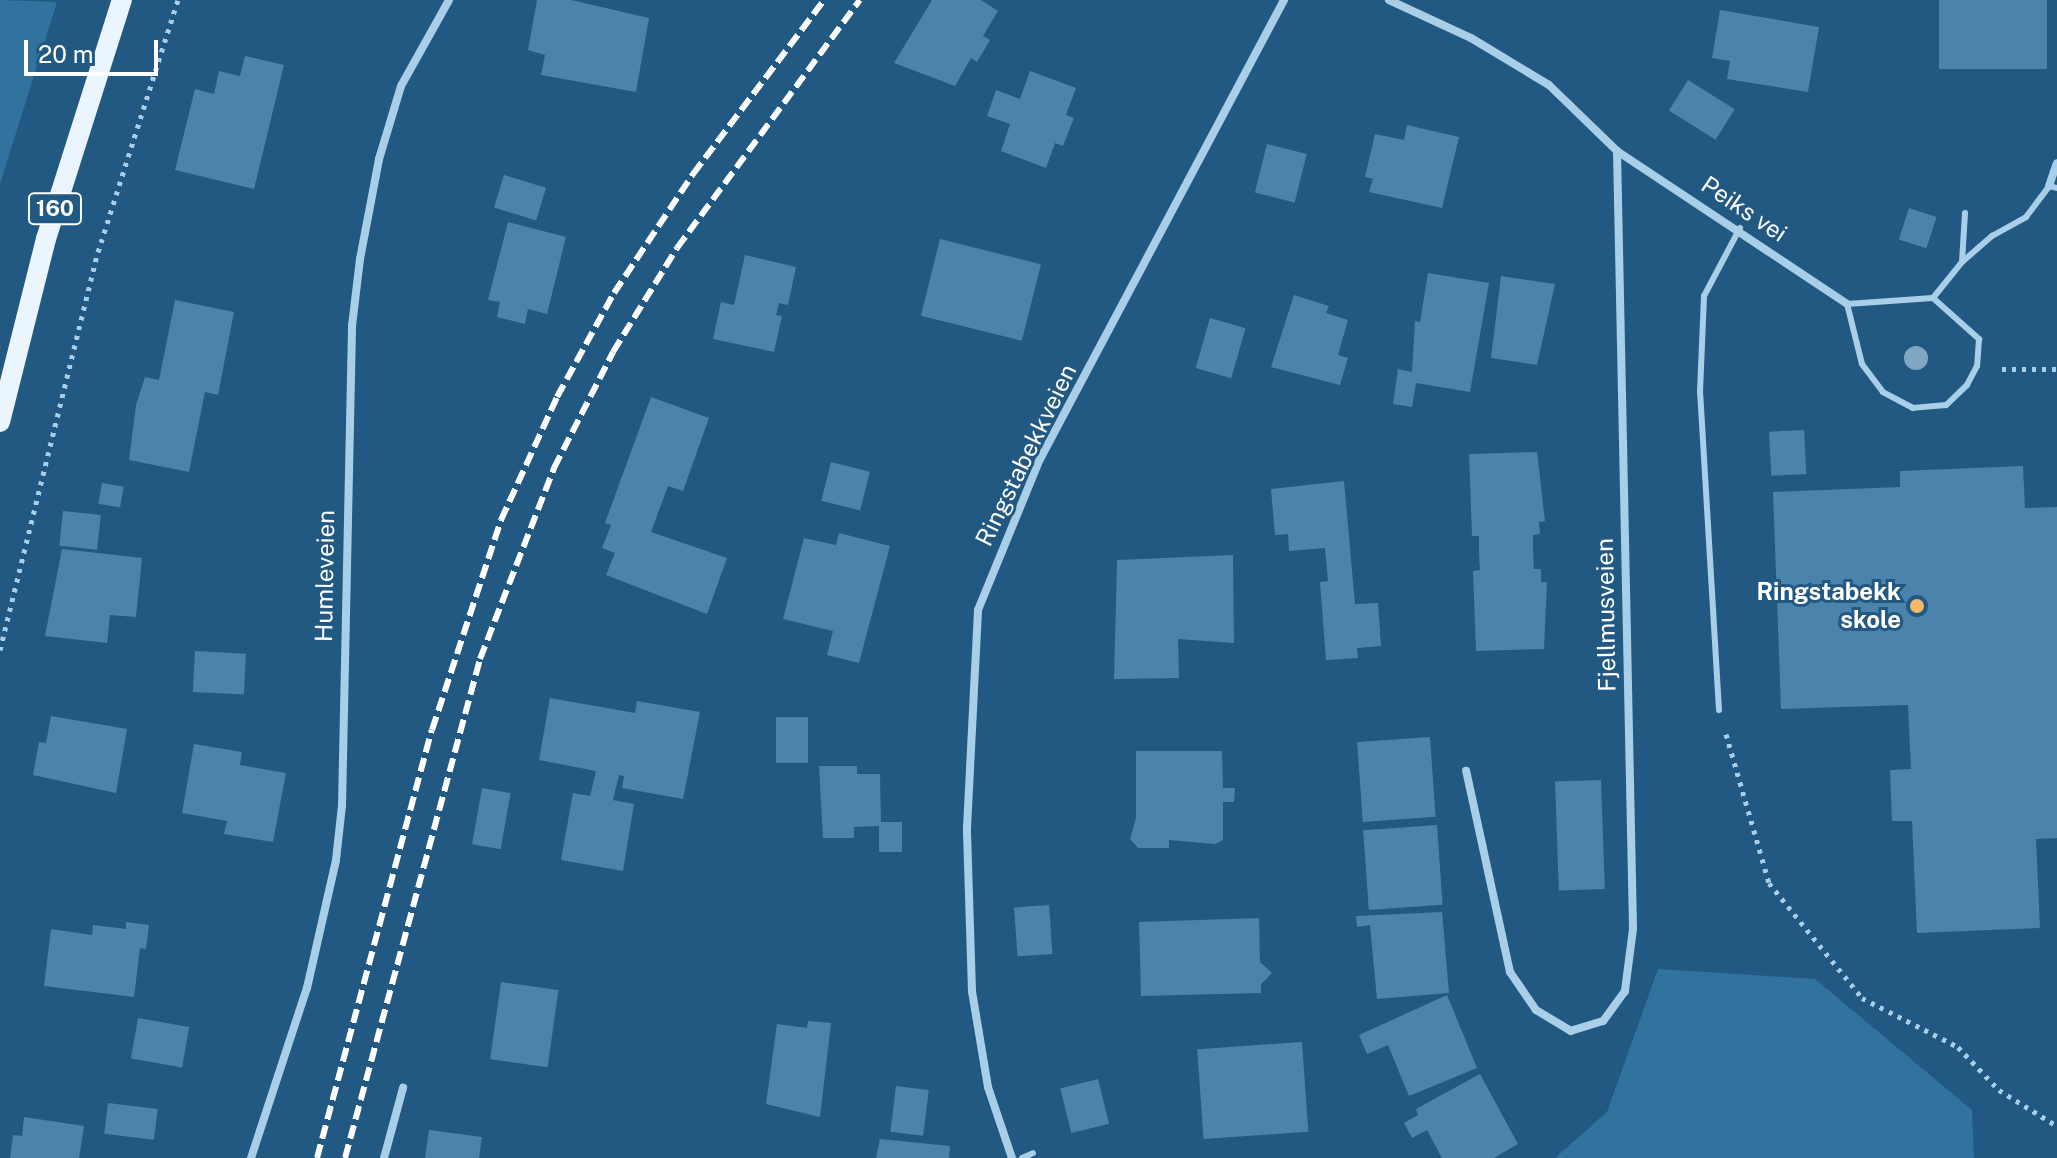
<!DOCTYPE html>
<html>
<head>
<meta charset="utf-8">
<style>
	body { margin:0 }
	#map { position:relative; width:2057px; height:1158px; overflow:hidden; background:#215982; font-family:"Public Sans",sans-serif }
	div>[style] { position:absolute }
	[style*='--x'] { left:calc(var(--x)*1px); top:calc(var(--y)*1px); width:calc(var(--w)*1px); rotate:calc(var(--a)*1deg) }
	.green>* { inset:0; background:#31729e }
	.building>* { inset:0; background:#4a83ab; transform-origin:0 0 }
	.path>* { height:5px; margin-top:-2.5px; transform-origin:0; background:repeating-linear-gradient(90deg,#a8cee8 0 4px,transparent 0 10px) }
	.lane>* { height:6px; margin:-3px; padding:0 3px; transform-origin:3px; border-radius:3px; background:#a8cee8 }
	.street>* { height:8px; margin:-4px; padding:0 4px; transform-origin:4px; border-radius:4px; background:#a8cee8 }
	.primary>* { height:20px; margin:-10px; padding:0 10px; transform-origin:10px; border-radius:10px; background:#eaf5fe }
	.rail>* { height:6px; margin-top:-3px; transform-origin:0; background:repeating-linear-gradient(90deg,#fff 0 14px,transparent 0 20px) }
	.trees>* { width:24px; height:24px; margin:-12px; border-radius:50%; background:#7fa6c2 }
	.dots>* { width:22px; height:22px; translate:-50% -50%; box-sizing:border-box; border:4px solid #215982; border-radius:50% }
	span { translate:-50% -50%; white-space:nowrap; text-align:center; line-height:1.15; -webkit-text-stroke:6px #215982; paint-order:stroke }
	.shield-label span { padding:2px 6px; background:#215982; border:2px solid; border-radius:6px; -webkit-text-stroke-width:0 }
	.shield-label { font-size:22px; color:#fff; font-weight:700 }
	.street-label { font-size:24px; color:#fff }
	.poi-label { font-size:24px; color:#fff; font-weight:700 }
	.right { translate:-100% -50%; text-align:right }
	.scale { position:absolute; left:24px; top:40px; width:134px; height:36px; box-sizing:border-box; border:4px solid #fff; border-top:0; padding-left:10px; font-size:24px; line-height:28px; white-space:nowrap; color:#fff; -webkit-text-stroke:6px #215982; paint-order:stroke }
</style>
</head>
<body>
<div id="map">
	<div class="green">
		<i style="clip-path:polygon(0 0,57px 2px,0 184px)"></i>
		<i style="clip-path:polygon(1658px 969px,1815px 979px,1972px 1110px,1974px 1158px,1555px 1158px,1607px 1112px)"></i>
	</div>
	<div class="building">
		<i style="clip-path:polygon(537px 0,571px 0,649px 18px,636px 92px,541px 75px,545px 55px,528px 50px)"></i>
		<i style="clip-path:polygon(932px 0,981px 0,998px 11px,983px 36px,990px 40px,977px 62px,971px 58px,955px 86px,894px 63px)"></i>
		<i style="left:1939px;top:0;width:108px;height:69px"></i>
		<i style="clip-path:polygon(1720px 10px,1819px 27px,1808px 92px,1727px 79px,1730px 61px,1712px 58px)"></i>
		<i style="clip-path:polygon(245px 56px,284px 65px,254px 189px,175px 170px,195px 89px,214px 94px,219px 71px,240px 76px)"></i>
		<i style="clip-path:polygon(1030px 71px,1076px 88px,1066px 115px,1074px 118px,1063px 146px,1055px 143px,1046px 168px,1001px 151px,1010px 124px,987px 116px,996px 90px,1020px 99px)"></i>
		<i style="left:1688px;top:80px;width:55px;height:36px;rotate:32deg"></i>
		<i style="clip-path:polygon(1407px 125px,1459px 137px,1442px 208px,1369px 192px,1373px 179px,1365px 177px,1375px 134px,1404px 140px)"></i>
		<i style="left:1267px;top:144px;width:41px;height:50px;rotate:14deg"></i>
		<i style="left:504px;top:175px;width:44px;height:34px;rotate:17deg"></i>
		<i style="left:1909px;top:208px;width:29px;height:33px;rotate:18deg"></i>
		<i style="clip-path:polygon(508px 222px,566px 237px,547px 314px,528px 309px,525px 324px,497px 317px,500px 302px,488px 300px)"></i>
		<i style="left:940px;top:239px;width:104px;height:79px;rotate:14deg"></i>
		<i style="clip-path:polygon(745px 255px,796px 267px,788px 305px,779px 303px,776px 315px,782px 316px,774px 352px,713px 339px,721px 302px,734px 305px)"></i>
		<i style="clip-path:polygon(1428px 273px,1489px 283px,1470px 392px,1416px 383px,1412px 407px,1393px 404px,1398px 369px,1412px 372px,1415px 321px,1420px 322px)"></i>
		<i style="clip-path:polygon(1501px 276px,1555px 284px,1537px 365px,1491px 358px)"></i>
		<i style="clip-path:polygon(1294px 295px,1329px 306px,1326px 313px,1348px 320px,1338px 355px,1348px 358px,1340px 385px,1271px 367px)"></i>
		<i style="clip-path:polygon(175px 300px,234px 312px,218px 395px,205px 392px,189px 472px,129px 460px,136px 405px,145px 377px,159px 380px)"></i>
		<i style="left:1210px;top:318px;width:37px;height:52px;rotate:16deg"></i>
		<i style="clip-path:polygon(651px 397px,709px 418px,683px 491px,668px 486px,651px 532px,727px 558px,707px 614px,606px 575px,615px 553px,602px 548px,611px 525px,605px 523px)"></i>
		<i style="left:1804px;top:430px;width:44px;height:35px;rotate:87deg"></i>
		<i style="clip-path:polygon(1537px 452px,1545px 521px,1539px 522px,1540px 534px,1533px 535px,1533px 551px,1534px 569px,1541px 569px,1541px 582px,1547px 582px,1544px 649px,1476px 651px,1473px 571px,1480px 570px,1479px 554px,1479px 536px,1472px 536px,1469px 454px)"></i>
		<i style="left:831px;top:462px;width:40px;height:40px;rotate:14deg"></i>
		<i style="clip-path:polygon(2023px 466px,2025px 508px,2057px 507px,2057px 838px,2036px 839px,2040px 928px,1917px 933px,1912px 821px,1892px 821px,1890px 770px,1911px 769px,1908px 705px,1781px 709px,1773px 492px,1900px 487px,1900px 471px)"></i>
		<i style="clip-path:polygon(1344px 481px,1355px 604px,1378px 603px,1381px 646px,1357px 648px,1358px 658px,1326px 660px,1320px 582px,1328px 581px,1325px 548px,1289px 551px,1288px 534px,1275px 535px,1271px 489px)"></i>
		<i style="left:102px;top:483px;width:22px;height:21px;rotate:10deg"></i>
		<i style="left:63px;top:511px;width:38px;height:35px;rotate:6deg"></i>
		<i style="clip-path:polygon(839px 533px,890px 546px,859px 663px,827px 655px,833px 631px,783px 619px,804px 538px,836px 545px)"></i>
		<i style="clip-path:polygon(62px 549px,142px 558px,136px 617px,110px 615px,107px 643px,45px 636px)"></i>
		<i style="clip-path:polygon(1233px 555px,1234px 643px,1178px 639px,1179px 678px,1114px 679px,1117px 560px)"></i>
		<i style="left:195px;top:651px;width:51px;height:41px;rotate:3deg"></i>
		<i style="clip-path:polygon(550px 698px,635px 713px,637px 701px,700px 712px,683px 799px,622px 788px,624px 776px,619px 775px,613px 800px,634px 804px,623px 871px,561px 860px,573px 793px,590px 796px,596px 771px,539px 760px)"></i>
		<i style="clip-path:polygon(51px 716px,127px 729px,116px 793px,33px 775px,39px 742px,46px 743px)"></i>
		<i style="left:776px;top:717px;width:32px;height:46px"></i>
		<i style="left:1430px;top:737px;width:80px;height:73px;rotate:86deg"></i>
		<i style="clip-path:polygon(194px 744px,242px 752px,240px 765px,286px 773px,273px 842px,224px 834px,227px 821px,182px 813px)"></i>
		<i style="clip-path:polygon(1136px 751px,1222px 751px,1223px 788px,1235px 788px,1234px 802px,1223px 802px,1223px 840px,1215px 844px,1169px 840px,1169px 848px,1138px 848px,1130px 839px,1136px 818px)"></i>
		<i style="clip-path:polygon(819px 766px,857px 766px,857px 774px,880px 774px,881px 822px,902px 822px,902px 852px,879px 852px,879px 826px,854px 827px,854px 838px,823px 838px)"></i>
		<i style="left:1601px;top:780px;width:109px;height:46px;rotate:88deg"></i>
		<i style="left:482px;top:788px;width:29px;height:57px;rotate:10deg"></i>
		<i style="left:1437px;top:825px;width:80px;height:74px;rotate:86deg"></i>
		<i style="left:1049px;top:905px;width:49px;height:35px;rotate:86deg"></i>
		<i style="clip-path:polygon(1442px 912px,1449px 993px,1377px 999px,1370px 925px,1357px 927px,1356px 916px)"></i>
		<i style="clip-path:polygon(1259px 918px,1260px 962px,1272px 973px,1261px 984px,1261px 993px,1141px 996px,1139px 922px)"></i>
		<i style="clip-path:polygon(126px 922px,149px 925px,146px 949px,140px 948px,134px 997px,44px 986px,51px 929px,92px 935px,93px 925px,126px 929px)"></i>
		<i style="left:501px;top:982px;width:58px;height:78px;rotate:8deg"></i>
		<i style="clip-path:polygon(1447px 995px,1477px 1068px,1409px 1096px,1388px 1045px,1367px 1054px,1359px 1035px)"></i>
		<i style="left:138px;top:1018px;width:52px;height:41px;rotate:10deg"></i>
		<i style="clip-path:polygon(808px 1021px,831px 1023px,820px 1117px,766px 1104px,777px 1024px,807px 1028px)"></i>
		<i style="left:1302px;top:1042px;width:90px;height:105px;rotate:86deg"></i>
		<i style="clip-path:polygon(1480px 1074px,1518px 1144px,1494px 1158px,1442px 1158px,1427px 1130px,1412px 1138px,1404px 1123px,1418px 1115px,1416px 1109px)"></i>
		<i style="left:1098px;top:1079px;width:46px;height:39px;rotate:76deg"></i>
		<i style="left:896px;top:1086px;width:33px;height:46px;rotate:7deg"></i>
		<i style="left:108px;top:1103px;width:50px;height:31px;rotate:7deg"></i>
		<i style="clip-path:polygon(24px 1117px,84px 1126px,79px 1158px,10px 1158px,13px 1135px,22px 1136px)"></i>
		<i style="clip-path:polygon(429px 1130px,482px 1137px,479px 1158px,425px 1158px)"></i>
		<i style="clip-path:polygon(880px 1139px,950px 1146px,949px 1158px,876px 1158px)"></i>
	</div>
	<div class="path">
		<i style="--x:2002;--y:369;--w:55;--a:0"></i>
		<i style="--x:0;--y:650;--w:410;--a:-76.2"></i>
		<i style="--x:98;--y:252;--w:264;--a:-72.4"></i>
		<i style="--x:1726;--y:734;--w:155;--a:73.9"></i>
		<i style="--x:1769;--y:883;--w:148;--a:51"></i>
		<i style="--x:1862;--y:998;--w:108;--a:27"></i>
		<i style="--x:1958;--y:1047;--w:59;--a:46.4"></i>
		<i style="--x:1999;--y:1090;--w:68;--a:31.8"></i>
	</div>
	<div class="lane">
		<i style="--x:1962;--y:262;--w:49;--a:-86.5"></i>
		<i style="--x:1933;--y:298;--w:62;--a:41.7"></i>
		<i style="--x:1979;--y:339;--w:27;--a:94"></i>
		<i style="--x:1977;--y:366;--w:21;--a:118"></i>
		<i style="--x:1967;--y:385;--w:29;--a:136"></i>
		<i style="--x:1946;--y:405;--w:33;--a:175"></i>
		<i style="--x:1913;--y:408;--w:34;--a:-152"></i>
		<i style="--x:1883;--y:392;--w:35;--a:-127"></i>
		<i style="--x:1862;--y:364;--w:62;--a:-104"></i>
		<i style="--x:1847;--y:304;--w:86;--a:-4"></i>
		<i style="--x:1933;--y:298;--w:46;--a:-51.1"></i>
		<i style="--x:1962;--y:262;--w:40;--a:-41"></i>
		<i style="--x:1992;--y:236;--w:39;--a:-29"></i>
		<i style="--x:2026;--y:217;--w:39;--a:-53"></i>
		<i style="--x:2049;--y:186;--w:8;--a:14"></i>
		<i style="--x:1719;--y:710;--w:319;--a:-93.4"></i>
		<i style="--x:1700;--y:392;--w:96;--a:-87.6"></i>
		<i style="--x:1704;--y:296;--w:77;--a:-62.1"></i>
		<i style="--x:1022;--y:1158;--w:12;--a:-24"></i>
	</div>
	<div class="street">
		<i style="--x:1389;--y:0;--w:90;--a:24.9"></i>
		<i style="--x:1471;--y:38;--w:91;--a:31.1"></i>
		<i style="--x:1549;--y:85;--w:95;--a:44.1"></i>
		<i style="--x:1617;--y:151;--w:778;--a:88.82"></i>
		<i style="--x:1633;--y:929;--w:63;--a:97.4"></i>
		<i style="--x:1625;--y:991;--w:37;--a:126"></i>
		<i style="--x:1603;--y:1021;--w:34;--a:163"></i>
		<i style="--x:1571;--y:1031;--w:41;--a:-149"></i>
		<i style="--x:1536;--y:1010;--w:46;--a:-124.4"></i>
		<i style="--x:1510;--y:972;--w:206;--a:-102.3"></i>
		<i style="--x:1617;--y:151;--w:276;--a:33.6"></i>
		<i style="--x:2049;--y:186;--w:24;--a:-71"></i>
		<i style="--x:251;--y:1158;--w:179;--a:-71.8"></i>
		<i style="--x:307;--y:988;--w:131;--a:-77.2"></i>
		<i style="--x:336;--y:860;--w:54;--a:-83.7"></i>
		<i style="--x:342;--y:806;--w:480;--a:-88.8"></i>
		<i style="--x:352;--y:326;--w:67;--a:-83.2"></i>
		<i style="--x:360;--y:259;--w:102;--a:-79.2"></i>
		<i style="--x:379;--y:159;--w:76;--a:-73.2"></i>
		<i style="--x:401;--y:86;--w:98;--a:-60.8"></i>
		<i style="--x:384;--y:1158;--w:73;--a:-74.8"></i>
		<i style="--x:1012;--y:1158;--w:75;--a:-108.7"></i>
		<i style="--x:988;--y:1087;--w:97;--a:-99.5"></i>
		<i style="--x:972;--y:991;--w:163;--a:-91.8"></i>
		<i style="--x:967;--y:828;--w:218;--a:-87.1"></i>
		<i style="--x:978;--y:610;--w:161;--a:-67.7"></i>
		<i style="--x:1039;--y:461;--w:522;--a:-62.01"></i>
	</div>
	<div class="primary">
		<i style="--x:0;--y:422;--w:189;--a:-75.9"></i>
		<i style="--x:46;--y:239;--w:251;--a:-72.4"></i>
	</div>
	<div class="rail">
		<i style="--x:317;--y:1158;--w:443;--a:-75"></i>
		<i style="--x:432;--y:730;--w:221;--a:-71.8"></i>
		<i style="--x:501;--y:520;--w:135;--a:-65.5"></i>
		<i style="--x:557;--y:397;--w:119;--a:-61.3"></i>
		<i style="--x:614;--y:293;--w:143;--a:-56.4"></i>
		<i style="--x:693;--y:174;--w:218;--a:-53"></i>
		<i style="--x:345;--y:1158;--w:517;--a:-74.86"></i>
		<i style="--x:480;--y:659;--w:205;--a:-68.8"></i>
		<i style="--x:554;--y:468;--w:130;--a:-63"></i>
		<i style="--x:613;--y:352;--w:122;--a:-58.4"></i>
		<i style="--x:677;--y:248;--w:308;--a:-53.6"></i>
	</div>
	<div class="trees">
		<i style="left:1916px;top:358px"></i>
	</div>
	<div class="dots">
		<i style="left:1917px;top:606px;background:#f4b86a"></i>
	</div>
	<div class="shield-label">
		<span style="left:55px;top:209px">160</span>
	</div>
	<div class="street-label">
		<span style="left:1744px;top:209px;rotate:34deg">Peiks vei</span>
		<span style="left:1026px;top:455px;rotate:-64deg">Ringstabekkveien</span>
		<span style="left:325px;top:576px;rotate:-89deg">Humleveien</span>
		<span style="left:1606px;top:615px;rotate:-91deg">Fjellmusveien</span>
	</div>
	<div class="poi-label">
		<span class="right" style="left:1901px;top:606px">Ringstabekk<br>skole</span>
	</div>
	<div class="scale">20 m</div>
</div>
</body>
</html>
